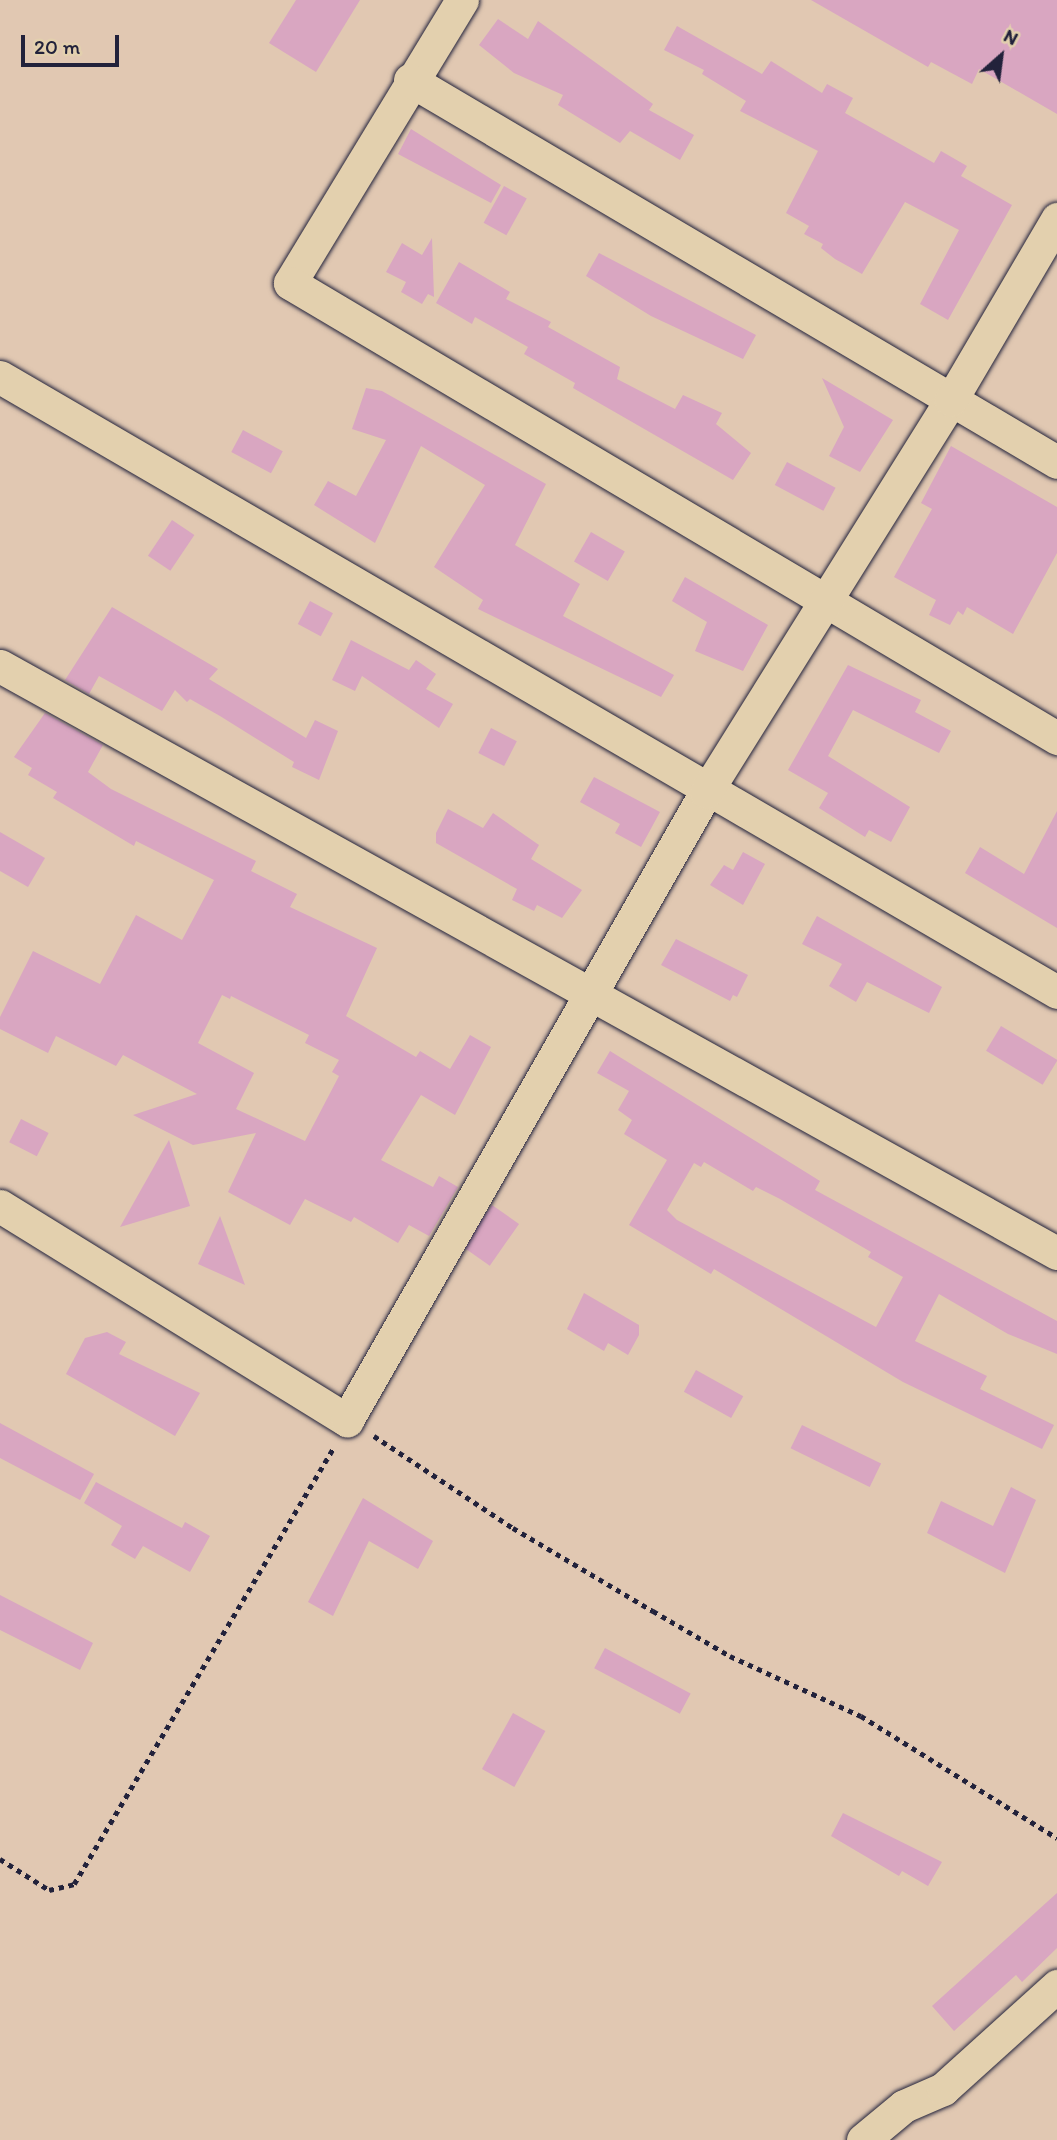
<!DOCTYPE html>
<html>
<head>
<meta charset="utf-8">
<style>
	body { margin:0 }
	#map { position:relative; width:1057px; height:2140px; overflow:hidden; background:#e1c8b2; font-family:Itim,sans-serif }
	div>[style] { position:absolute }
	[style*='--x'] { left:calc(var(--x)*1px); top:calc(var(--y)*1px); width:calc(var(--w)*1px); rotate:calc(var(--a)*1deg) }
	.building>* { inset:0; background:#d9a6c1; transform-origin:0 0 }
	.path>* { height:4.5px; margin-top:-2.25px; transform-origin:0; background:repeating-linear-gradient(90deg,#22223b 0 5px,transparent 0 10px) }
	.roads { filter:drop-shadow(0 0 2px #22223b) drop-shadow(0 0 2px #22223b) }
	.minor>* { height:33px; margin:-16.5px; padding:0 16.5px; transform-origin:16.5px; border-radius:16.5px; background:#e3d0ae }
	span { translate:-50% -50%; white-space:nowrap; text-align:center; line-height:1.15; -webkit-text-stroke:5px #e3d0ae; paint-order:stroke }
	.north { position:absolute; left:966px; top:21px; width:70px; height:70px; -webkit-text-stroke:5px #e3d0ae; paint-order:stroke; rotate:28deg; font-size:19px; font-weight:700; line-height:28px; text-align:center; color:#22223b }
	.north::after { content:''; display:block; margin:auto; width:24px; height:32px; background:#22223b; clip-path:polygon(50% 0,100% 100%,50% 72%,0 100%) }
	.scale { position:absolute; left:21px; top:35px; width:98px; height:32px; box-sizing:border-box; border:4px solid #22223b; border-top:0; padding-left:9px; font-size:21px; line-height:24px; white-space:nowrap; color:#22223b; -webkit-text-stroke:5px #e3d0ae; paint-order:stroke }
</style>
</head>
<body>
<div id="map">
	<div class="building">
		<i style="clip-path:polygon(296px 0,360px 0,316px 72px,269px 43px)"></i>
		<i style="clip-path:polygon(811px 0,1057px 0,1057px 114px,979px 69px,972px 84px,931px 62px,928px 67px)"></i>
		<i style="clip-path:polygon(498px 19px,528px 39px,538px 21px,653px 104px,649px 110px,694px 135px,680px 160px,630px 131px,620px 143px,558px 105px,563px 95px,514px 73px,479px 45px)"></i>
		<i style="clip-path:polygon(677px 26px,762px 74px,771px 61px,822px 93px,827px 84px,853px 98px,845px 113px,934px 163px,941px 151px,967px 166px,961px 176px,1012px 205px,948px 320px,920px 304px,959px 230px,905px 202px,862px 274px,835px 259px,821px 248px,823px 244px,804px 234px,809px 226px,786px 213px,818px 151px,740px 111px,746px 101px,702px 74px,704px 70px,664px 50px)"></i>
		<i style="clip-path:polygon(411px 129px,501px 185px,491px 203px,398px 154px)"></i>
		<i style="left:504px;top:186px;width:26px;height:42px;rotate:29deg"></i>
		<i style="clip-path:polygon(432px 238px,434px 297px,428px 294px,422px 304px,401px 292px,406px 282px,386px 272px,402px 243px,422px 255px)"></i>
		<i style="clip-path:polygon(599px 253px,756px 335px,743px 359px,651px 316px,586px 276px)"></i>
		<i style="clip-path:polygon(459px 262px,510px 292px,506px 299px,551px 322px,548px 327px,620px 367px,617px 379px,675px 409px,683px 395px,722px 413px,716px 424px,751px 453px,733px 480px,573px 388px,575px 383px,524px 354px,528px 347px,475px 317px,472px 324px,436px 303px)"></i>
		<i style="clip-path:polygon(822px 378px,893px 420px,860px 472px,829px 456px,844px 427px)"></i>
		<i style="clip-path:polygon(366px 388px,382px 391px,546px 484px,515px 545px,580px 584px,563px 616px,674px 675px,661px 697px,478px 609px,483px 600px,434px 567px,485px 485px,421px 446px,375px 543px,314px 505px,328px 481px,356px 496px,386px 440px,352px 429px)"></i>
		<i style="left:243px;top:430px;width:45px;height:25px;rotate:28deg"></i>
		<i style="clip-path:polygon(951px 446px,1057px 507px,1057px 553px,1013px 634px,967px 607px,963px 615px,958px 611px,950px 625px,929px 615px,936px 600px,894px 577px,932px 509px,921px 503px)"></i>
		<i style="left:787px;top:462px;width:55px;height:26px;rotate:28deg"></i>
		<i style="left:172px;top:520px;width:27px;height:43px;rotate:34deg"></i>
		<i style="left:591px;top:532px;width:39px;height:34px;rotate:30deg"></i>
		<i style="clip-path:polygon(685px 577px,768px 625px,743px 671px,695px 651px,707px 622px,672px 601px)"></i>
		<i style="left:310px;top:601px;width:26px;height:26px;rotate:28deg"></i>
		<i style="clip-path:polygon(112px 607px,218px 669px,209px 679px,306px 738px,315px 720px,338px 731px,319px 780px,292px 767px,294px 762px,220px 716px,190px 699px,187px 702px,175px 690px,162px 711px,99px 676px,89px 694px,65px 680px)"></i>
		<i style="clip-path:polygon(351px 640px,409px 670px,416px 660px,436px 674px,426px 689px,453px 704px,439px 728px,362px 676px,355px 691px,332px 680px)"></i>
		<i style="clip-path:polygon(848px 665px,921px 700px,915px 712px,951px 731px,939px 753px,853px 710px,828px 756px,910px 807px,891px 842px,869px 830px,865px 837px,819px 808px,828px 793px,788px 770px)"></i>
		<i style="clip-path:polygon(evenodd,45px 713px,103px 745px,88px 772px,111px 789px,256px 861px,251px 871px,297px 894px,290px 907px,377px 948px,346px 1016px,416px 1057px,420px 1051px,450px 1069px,470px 1035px,491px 1047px,455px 1115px,421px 1095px,381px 1160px,433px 1187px,439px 1176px,458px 1187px,429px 1236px,409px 1225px,398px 1243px,354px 1217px,351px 1222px,305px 1199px,290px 1225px,228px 1192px,256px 1133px,193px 1145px,133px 1115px,197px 1094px,123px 1055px,116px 1066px,56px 1036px,48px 1053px,0 1029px,0 1017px,33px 951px,100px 984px,136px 915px,182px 940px,214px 880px,136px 841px,134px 846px,53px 798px,57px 792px,28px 775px,32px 768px,14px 757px,45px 713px,222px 995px,230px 999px,231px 996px,309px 1035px,305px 1043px,339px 1060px,332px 1072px,339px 1076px,305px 1141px,236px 1109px,254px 1073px,198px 1043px,222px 995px)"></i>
		<i style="left:491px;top:728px;width:29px;height:28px;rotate:27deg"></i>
		<i style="clip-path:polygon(594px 777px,660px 812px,641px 847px,615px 833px,620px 824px,580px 802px)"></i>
		<i style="clip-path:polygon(448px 809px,483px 828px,493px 813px,539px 845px,531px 859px,582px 890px,562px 918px,537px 905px,534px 911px,512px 900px,517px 889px,436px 843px,436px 833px)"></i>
		<i style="clip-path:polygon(1057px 811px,1057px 928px,965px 873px,980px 847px,1024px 874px)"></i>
		<i style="clip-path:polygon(0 832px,45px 858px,28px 887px,0 871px)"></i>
		<i style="clip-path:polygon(743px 852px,765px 864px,743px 905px,710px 885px,724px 865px,733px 870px)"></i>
		<i style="clip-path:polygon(817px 916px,942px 987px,929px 1013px,867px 982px,856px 1002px,829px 986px,842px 964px,802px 944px)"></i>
		<i style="clip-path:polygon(676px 939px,748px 975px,737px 997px,733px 995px,730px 1001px,661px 965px)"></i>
		<i style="left:1001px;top:1026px;width:66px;height:29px;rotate:31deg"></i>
		<i style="clip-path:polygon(evenodd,610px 1051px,820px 1181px,815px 1190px,1057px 1321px,1057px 1354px,1008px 1334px,939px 1294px,915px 1341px,987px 1376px,980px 1389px,1054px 1425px,1042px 1449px,903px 1382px,714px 1269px,711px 1274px,629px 1225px,667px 1160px,624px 1134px,632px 1120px,618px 1110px,629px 1091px,597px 1073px,610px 1051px,704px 1162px,753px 1191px,756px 1187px,780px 1199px,871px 1252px,868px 1257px,903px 1277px,876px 1327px,677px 1220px,667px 1210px,694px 1163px,701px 1167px,704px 1162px)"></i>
		<i style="left:21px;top:1119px;width:31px;height:26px;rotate:27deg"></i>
		<i style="clip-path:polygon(169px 1140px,190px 1206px,120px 1227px)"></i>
		<i style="left:492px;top:1205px;width:33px;height:51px;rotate:35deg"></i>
		<i style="clip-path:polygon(220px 1216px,245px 1285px,198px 1264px)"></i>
		<i style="clip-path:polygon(584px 1293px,639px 1325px,639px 1335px,628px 1355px,608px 1343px,604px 1351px,567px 1329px)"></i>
		<i style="clip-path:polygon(107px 1332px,126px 1342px,119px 1354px,200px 1393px,175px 1436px,66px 1374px,85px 1338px)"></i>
		<i style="left:696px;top:1370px;width:54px;height:25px;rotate:29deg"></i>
		<i style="clip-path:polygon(0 1423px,94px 1474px,80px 1500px,0 1458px)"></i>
		<i style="left:802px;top:1425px;width:88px;height:26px;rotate:26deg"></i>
		<i style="clip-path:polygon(96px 1482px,182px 1528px,185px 1522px,210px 1536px,190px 1572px,143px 1546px,135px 1559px,111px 1545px,122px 1526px,84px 1503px)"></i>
		<i style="clip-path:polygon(1011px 1487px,1036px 1500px,1005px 1573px,927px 1533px,941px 1501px,993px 1526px)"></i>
		<i style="clip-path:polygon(363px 1498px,433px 1541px,418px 1569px,369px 1541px,333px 1616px,308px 1602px)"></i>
		<i style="clip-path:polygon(0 1595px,93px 1643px,80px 1670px,0 1630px)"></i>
		<i style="left:605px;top:1648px;width:97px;height:23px;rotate:28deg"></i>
		<i style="left:513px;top:1713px;width:37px;height:64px;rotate:29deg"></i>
		<i style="clip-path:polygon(843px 1813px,942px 1862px,928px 1886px,902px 1871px,899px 1876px,831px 1836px)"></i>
		<i style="clip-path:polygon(1057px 1893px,1057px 1948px,1022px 1982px,1016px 1975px,954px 2031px,932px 2006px)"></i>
	</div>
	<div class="path">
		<i style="--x:374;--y:1436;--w:167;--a:33.5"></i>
		<i style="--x:513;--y:1528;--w:163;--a:30.7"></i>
		<i style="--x:653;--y:1611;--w:89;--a:30.3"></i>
		<i style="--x:730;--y:1656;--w:144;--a:24.6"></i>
		<i style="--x:861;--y:1716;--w:231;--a:31.9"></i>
		<i style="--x:0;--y:1859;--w:58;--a:32.3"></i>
		<i style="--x:49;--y:1890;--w:26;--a:-13"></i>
		<i style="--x:74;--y:1884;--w:508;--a:-59.25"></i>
	</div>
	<div class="roads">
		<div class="minor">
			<i style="--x:462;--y:0;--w:331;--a:121.3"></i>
			<i style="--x:290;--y:283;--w:892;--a:30.68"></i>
			<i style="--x:410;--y:80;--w:751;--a:30.56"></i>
			<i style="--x:0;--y:377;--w:1223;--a:30.19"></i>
			<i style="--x:0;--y:666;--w:1209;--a:29.05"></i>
			<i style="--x:0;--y:1206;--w:408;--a:31.7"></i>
			<i style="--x:347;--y:1420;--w:723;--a:-60.25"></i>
			<i style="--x:706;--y:792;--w:462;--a:-58"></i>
			<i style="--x:951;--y:400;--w:210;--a:-59.6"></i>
			<i style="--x:863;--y:2140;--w:53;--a:-39.7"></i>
			<i style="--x:904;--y:2106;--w:43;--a:-23.6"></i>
			<i style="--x:943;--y:2089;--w:154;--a:-42.1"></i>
		</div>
	</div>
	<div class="north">N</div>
	<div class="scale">20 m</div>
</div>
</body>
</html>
